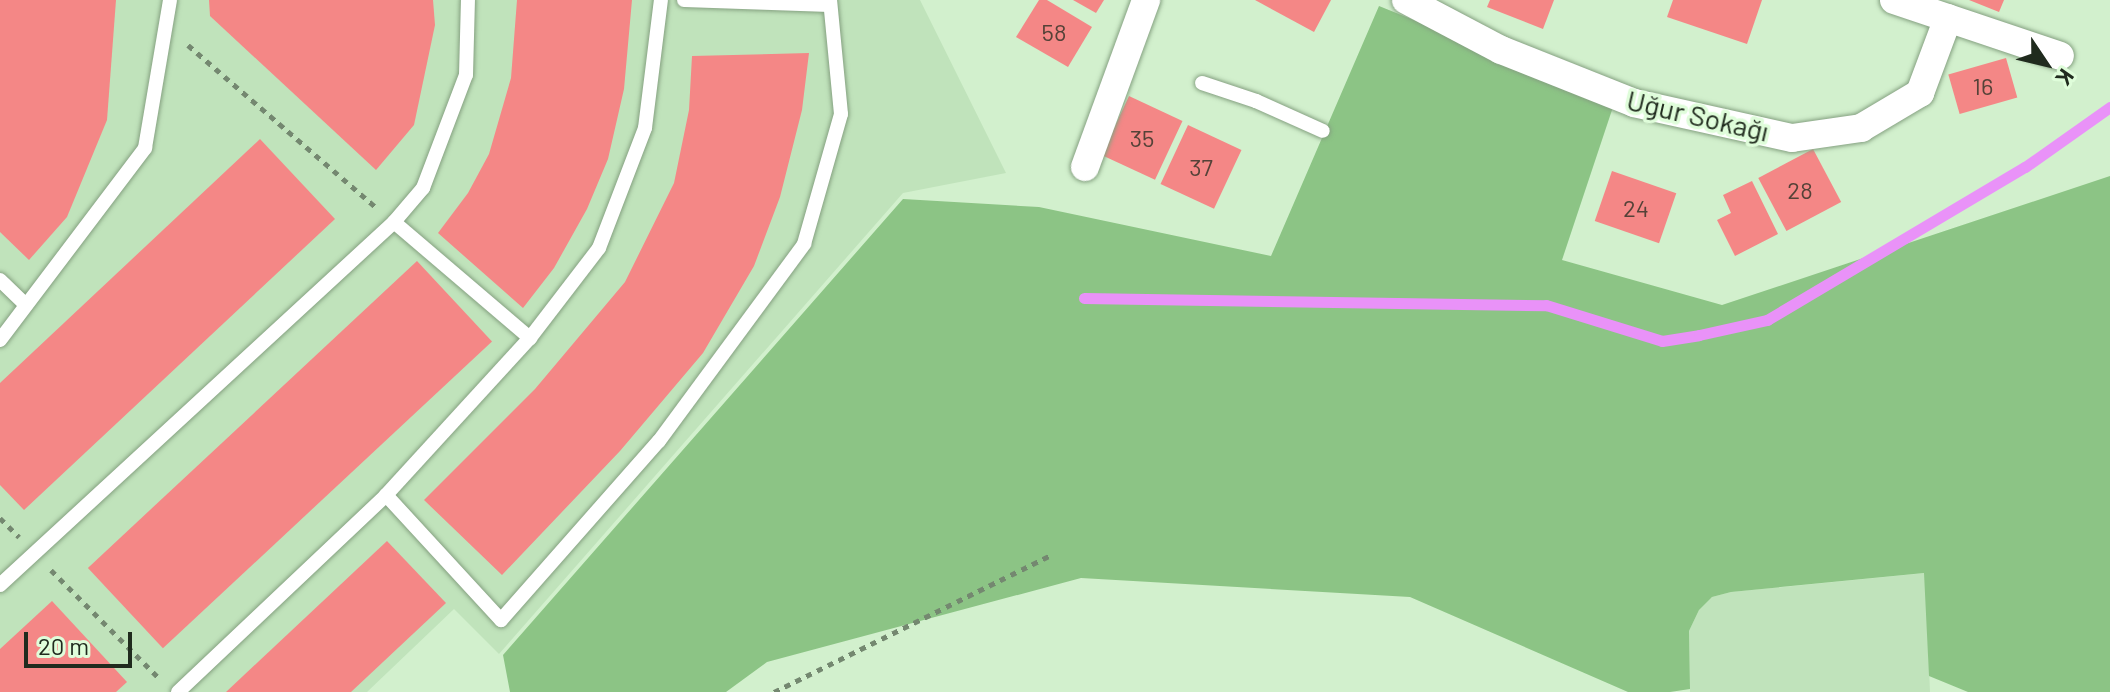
<!DOCTYPE html>
<html>
<head>
<meta charset="utf-8">
<style>
	body { margin:0 }
	#map { position:relative; width:2110px; height:692px; overflow:hidden; background:#d2f0cd; font-family:Barlow,sans-serif }
	div>[style] { position:absolute }
	[style*='--x'] { left:calc(var(--x)*1px); top:calc(var(--y)*1px); width:calc(var(--w)*1px); rotate:calc(var(--a)*1deg) }
	.built>* { inset:0; background:#c0e3bb }
	.green>* { inset:0; background:#8cc485 }
	.stream>* { height:11px; margin:-5.5px; padding:0 5.5px; transform-origin:5.5px; border-radius:5.5px; background:#e992f8 }
	.building>* { inset:0; background:#f48786; transform-origin:0 0 }
	.path>* { height:5px; margin-top:-2.5px; transform-origin:0; background:repeating-linear-gradient(90deg,#748870 0 6px,transparent 0 12px) }
	.roads { filter:drop-shadow(0 0 2px #85a181) drop-shadow(0 0 2px #85a181) }
	.service>* { height:14px; margin:-7px; padding:0 7px; transform-origin:7px; border-radius:7px; background:#fff }
	.minor>* { height:28px; margin:-14px; padding:0 14px; transform-origin:14px; border-radius:14px; background:#fff }
	span { translate:-50% -50%; white-space:nowrap; text-align:center; line-height:1.15; -webkit-text-stroke:7px #dffdda; paint-order:stroke }
	.number-label { font-size:24px; color:#554238 }
	.number-label span { -webkit-text-stroke-width:0 }
	.street-label { font-size:28px; color:#202b1e }
	.north { position:absolute; left:2006px; top:24px; width:80px; height:80px; -webkit-text-stroke:6px #dffdda; paint-order:stroke; rotate:125deg; font-size:22px; font-weight:700; line-height:32px; text-align:center; color:#202b1e }
	.north::after { content:''; display:block; margin:auto; width:28px; height:36px; background:#202b1e; clip-path:polygon(50% 0,100% 100%,50% 72%,0 100%) }
	.scale { position:absolute; left:24px; top:632px; width:108px; height:36px; box-sizing:border-box; border:4px solid #202b1e; border-top:0; padding-left:10px; font-size:24px; line-height:28px; white-space:nowrap; color:#202b1e; -webkit-text-stroke:6px #dffdda; paint-order:stroke }
</style>
</head>
<body>
<div id="map">
	<div class="built">
		<i style="clip-path:polygon(0 0,920px 0,1006px 173px,903px 193px,499px 654px,454px 609px,367px 692px,0 692px)"></i>
		<i style="clip-path:polygon(1925px 573px,1930px 692px,1690px 692px,1689px 631px,1699px 610px,1712px 597px,1731px 592px)"></i>
	</div>
	<div class="green">
		<i style="clip-path:polygon(1379px 6px,1483px 48px,1617px 95px,1562px 260px,1722px 305px,2110px 176px,2110px 692px,1968px 692px,1929px 676px,1924px 573px,1731px 592px,1712px 597px,1699px 610px,1689px 631px,1690px 689px,1670px 692px,1628px 692px,1410px 597px,1081px 578px,767px 662px,726px 692px,510px 692px,503px 655px,903px 199px,1039px 207px,1271px 256px)"></i>
	</div>
	<div class="stream">
		<i style="--x:1084;--y:298;--w:462;--a:0.9"></i>
		<i style="--x:1546;--y:305;--w:121;--a:17.2"></i>
		<i style="--x:1662;--y:341;--w:37;--a:-9"></i>
		<i style="--x:1699;--y:335;--w:70;--a:-12.4"></i>
		<i style="--x:1767;--y:320;--w:300;--a:-30.7"></i>
		<i style="--x:2025;--y:167;--w:104;--a:-35.2"></i>
	</div>
	<div class="building">
		<i style="clip-path:polygon(0 0,116px 0,107px 120px,67px 217px,29px 260px,0 232px)"></i>
		<i style="clip-path:polygon(209px 0,433px 0,435px 25px,414px 125px,376px 170px,210px 16px)"></i>
		<i style="clip-path:polygon(517px 0,632px 0,624px 89px,608px 159px,587px 209px,554px 268px,523px 308px,438px 233px,468px 193px,489px 154px,511px 78px)"></i>
		<i style="clip-path:polygon(1039px 0,1047px 0,1092px 27px,1068px 67px,1016px 37px)"></i>
		<i style="clip-path:polygon(1073px 0,1104px 0,1096px 13px)"></i>
		<i style="clip-path:polygon(1255px 0,1331px 0,1314px 32px)"></i>
		<i style="clip-path:polygon(1490px 0,1554px 0,1543px 29px,1487px 7px)"></i>
		<i style="clip-path:polygon(1673px 0,1762px 0,1747px 44px,1667px 17px)"></i>
		<i style="clip-path:polygon(1969px 0,2004px 0,1999px 12px)"></i>
		<i style="clip-path:polygon(809px 53px,802px 110px,780px 197px,754px 266px,703px 353px,620px 451px,502px 575px,424px 500px,535px 389px,625px 282px,674px 183px,689px 110px,692px 56px)"></i>
		<i style="left:2006px;top:58px;width:41px;height:60px;rotate:74deg"></i>
		<i style="left:1129px;top:96px;width:59px;height:65px;rotate:25deg"></i>
		<i style="left:1188px;top:125px;width:59px;height:65px;rotate:25deg"></i>
		<i style="clip-path:polygon(260px 139px,335px 219px,24px 510px,0 485px,0 383px)"></i>
		<i style="left:1813px;top:149px;width:60px;height:62px;rotate:62deg"></i>
		<i style="left:1612px;top:171px;width:68px;height:53px;rotate:19deg"></i>
		<i style="clip-path:polygon(1752px 181px,1778px 234px,1735px 256px,1717px 220px,1731px 213px,1723px 195px)"></i>
		<i style="left:417px;top:261px;width:110px;height:450px;rotate:47deg"></i>
		<i style="clip-path:polygon(387px 541px,446px 603px,351px 692px,226px 692px)"></i>
		<i style="clip-path:polygon(52px 601px,127px 682px,116px 692px,0 692px,0 649px)"></i>
	</div>
	<div class="path">
		<i style="--x:188;--y:45;--w:250;--a:40.8"></i>
		<i style="--x:0;--y:518;--w:27;--a:45"></i>
		<i style="--x:51;--y:570;--w:154;--a:45"></i>
		<i style="--x:774;--y:692;--w:309;--a:-26.3"></i>
	</div>
	<div class="roads">
		<div class="service">
			<i style="--x:684;--y:0;--w:146;--a:2"></i>
			<i style="--x:1202;--y:83;--w:57;--a:18.4"></i>
			<i style="--x:1256;--y:101;--w:73;--a:24.1"></i>
			<i style="--x:394;--y:222;--w:179;--a:40.5"></i>
			<i style="--x:0;--y:280;--w:36;--a:44"></i>
			<i style="--x:0;--y:340;--w:241;--a:-52.9"></i>
			<i style="--x:145;--y:148;--w:150;--a:-80.4"></i>
			<i style="--x:386;--y:495;--w:170;--a:47.4"></i>
			<i style="--x:501;--y:620;--w:239;--a:-48.6"></i>
			<i style="--x:659;--y:441;--w:245;--a:-53.6"></i>
			<i style="--x:804;--y:244;--w:135;--a:-74.1"></i>
			<i style="--x:841;--y:114;--w:115;--a:-95.5"></i>
			<i style="--x:0;--y:585;--w:536;--a:-42.65"></i>
			<i style="--x:394;--y:222;--w:45;--a:-49.5"></i>
			<i style="--x:423;--y:188;--w:121;--a:-69.2"></i>
			<i style="--x:466;--y:75;--w:75;--a:-88.5"></i>
			<i style="--x:178;--y:692;--w:286;--a:-43.4"></i>
			<i style="--x:386;--y:495;--w:213;--a:-47.5"></i>
			<i style="--x:530;--y:338;--w:113;--a:-52.5"></i>
			<i style="--x:599;--y:248;--w:129;--a:-69"></i>
			<i style="--x:645;--y:128;--w:129;--a:-82.9"></i>
		</div>
		<div class="minor">
			<i style="--x:1406;--y:0;--w:107;--a:27.8"></i>
			<i style="--x:1501;--y:50;--w:143;--a:21.7"></i>
			<i style="--x:1634;--y:103;--w:162;--a:12.5"></i>
			<i style="--x:1792;--y:138;--w:70;--a:-8.2"></i>
			<i style="--x:1861;--y:128;--w:69;--a:-30.7"></i>
			<i style="--x:1920;--y:93;--w:80;--a:-69.5"></i>
			<i style="--x:1894;--y:0;--w:175;--a:18.6"></i>
			<i style="--x:1085;--y:167;--w:178;--a:-69.9"></i>
		</div>
	</div>
	<div class="number-label">
		<span style="left:1054px;top:32px">58</span>
		<span style="left:1983px;top:86px">16</span>
		<span style="left:1142px;top:138px">35</span>
		<span style="left:1201px;top:167px">37</span>
		<span style="left:1800px;top:190px">28</span>
		<span style="left:1636px;top:208px">24</span>
	</div>
	<div class="street-label">
		<span style="left:1698px;top:115px;rotate:13deg">Uğur Sokağı</span>
	</div>
	<div class="north">K</div>
	<div class="scale">20 m</div>
</div>
</body>
</html>
